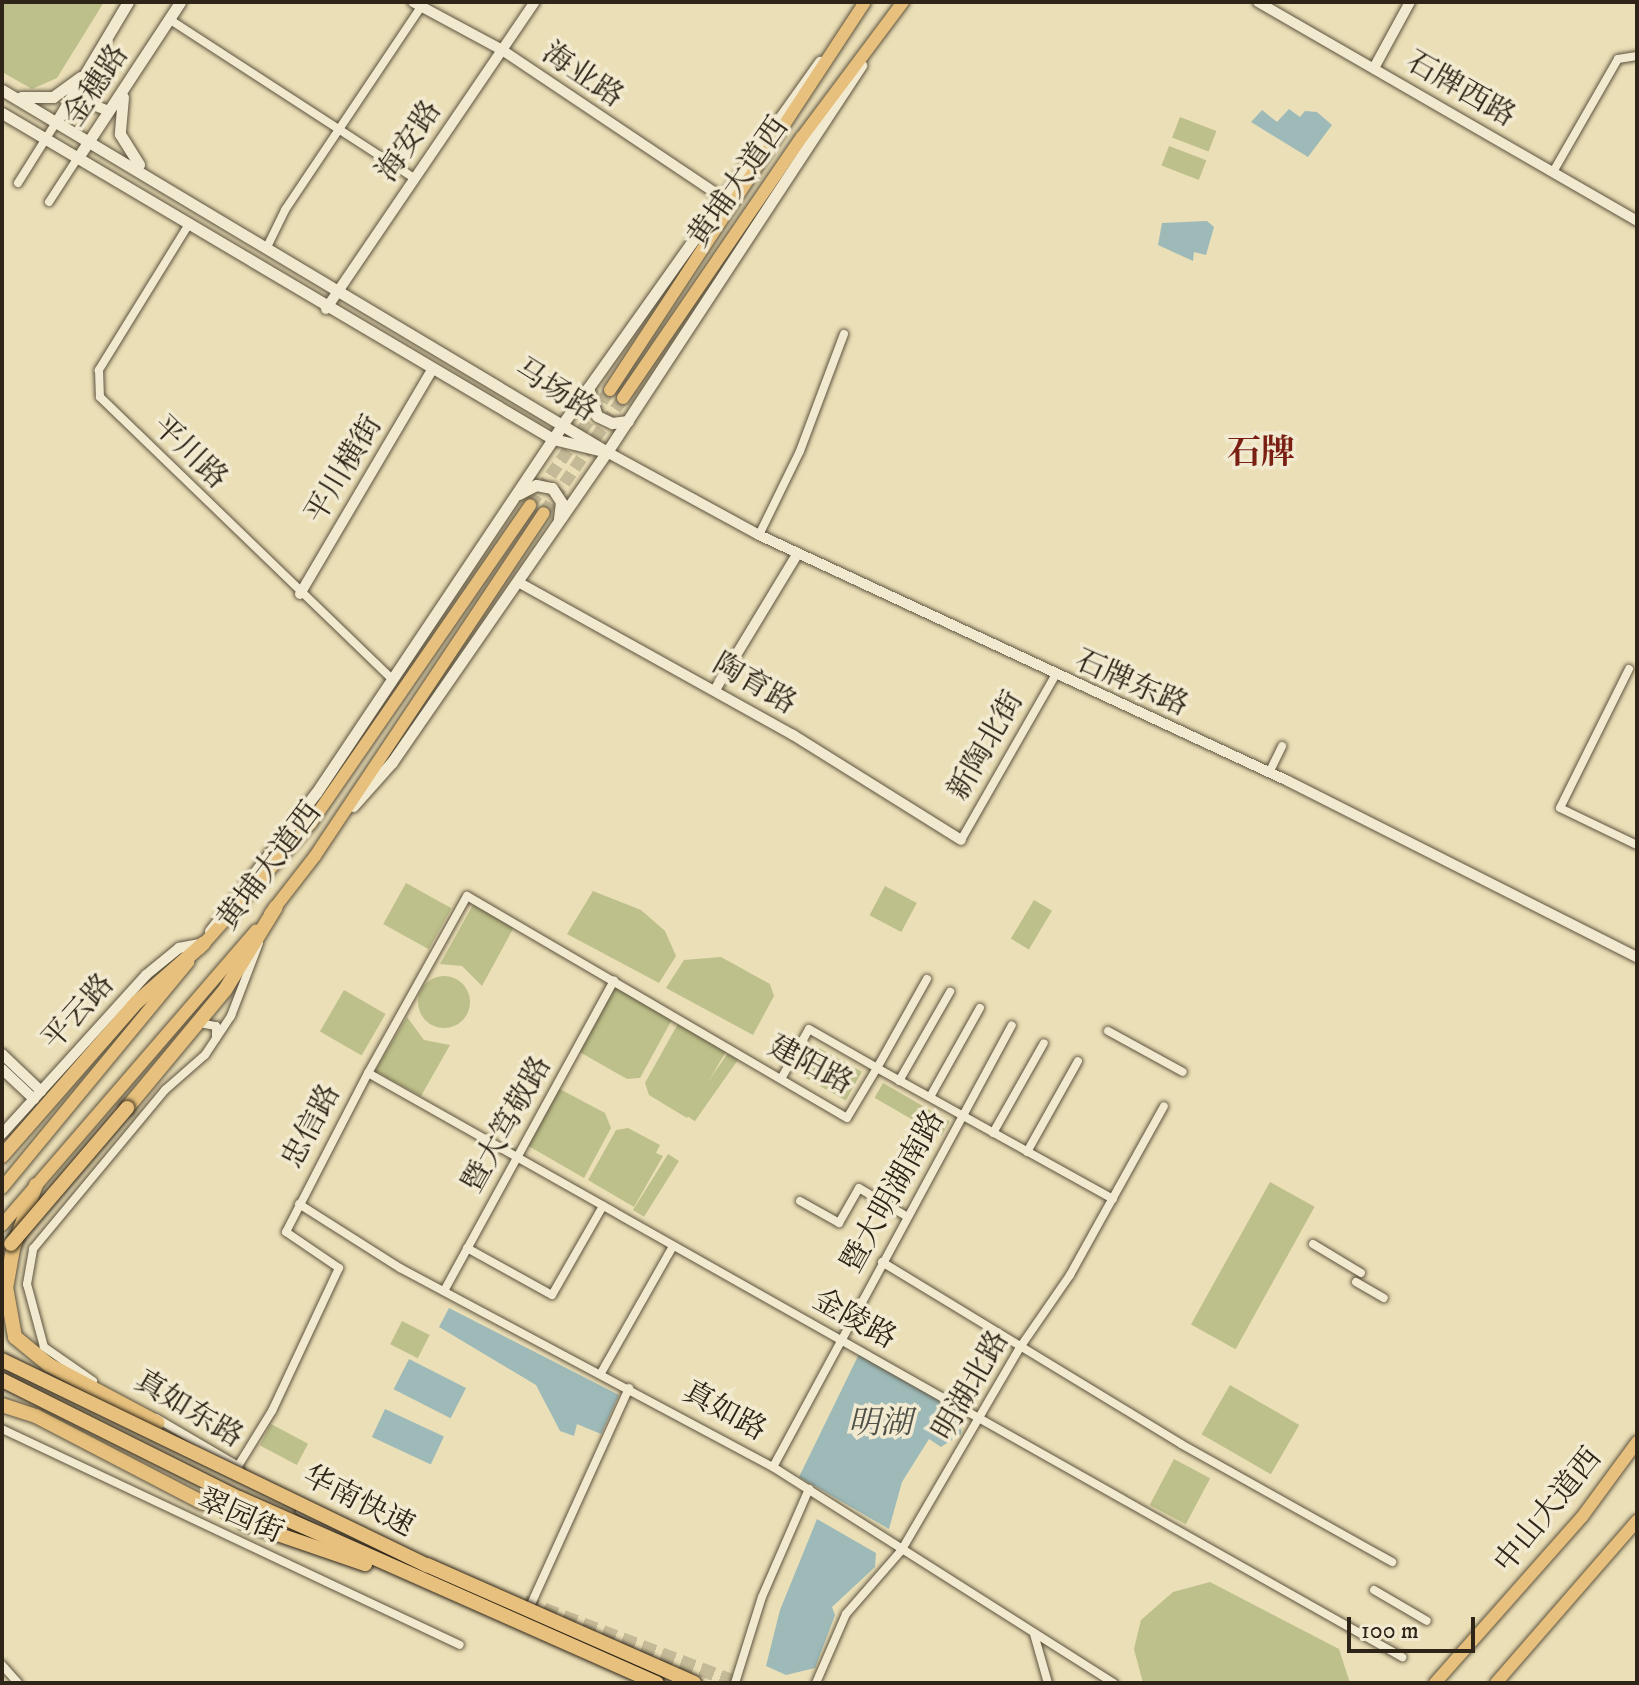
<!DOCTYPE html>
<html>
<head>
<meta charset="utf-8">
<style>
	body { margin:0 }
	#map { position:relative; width:1639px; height:1685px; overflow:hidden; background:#ebdfb7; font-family:"IM FELL DW Pica","Noto Serif SC",serif }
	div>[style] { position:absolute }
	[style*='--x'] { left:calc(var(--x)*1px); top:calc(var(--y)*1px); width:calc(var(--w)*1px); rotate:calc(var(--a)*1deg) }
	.green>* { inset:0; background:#bdc08a; transform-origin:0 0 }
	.round { border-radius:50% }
	.water>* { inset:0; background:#9dbab9; transform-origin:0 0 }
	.primary-tunnel>* { height:12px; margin-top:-6px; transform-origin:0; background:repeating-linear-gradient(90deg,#c5ba97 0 12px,transparent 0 18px) }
	.motorway-tunnel>* { height:14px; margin-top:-7px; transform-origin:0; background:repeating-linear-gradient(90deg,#c5ba97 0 14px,transparent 0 21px) }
	.roads { filter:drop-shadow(0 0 2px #5d533f) drop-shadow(0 0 2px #5d533f) }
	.minor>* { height:8px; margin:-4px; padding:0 4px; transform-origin:4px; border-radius:4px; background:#f2ead0 }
	.tertiary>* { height:10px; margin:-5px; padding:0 5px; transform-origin:5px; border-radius:5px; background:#f2ead0 }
	.secondary>* { height:11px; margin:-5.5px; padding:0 5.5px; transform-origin:5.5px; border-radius:5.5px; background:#f2ead0 }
	.primary>* { height:12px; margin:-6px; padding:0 6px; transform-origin:6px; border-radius:6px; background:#e6c07c }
	.trunk>* { height:12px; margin:-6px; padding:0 6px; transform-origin:6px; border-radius:6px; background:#e6c07c }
	.motorway>* { height:14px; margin:-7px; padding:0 7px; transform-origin:7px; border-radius:7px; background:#e6c07c }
	.bridges { filter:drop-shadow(0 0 2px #2e2417) drop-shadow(0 0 2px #2e2417) }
	.motorway-bridge>* { height:14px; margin:-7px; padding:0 7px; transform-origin:7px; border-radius:7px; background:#e6c07c }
	span { translate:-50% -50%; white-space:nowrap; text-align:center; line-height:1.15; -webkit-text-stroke:7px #f2ead0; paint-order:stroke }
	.street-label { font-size:30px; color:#2e2417 }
	.water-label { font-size:32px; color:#4f5148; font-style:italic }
	.quarter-label { font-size:34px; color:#7a1f14; font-weight:700 }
	.frame { position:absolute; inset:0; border:4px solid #2e2417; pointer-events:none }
	.scale { position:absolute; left:1347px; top:1617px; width:128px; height:36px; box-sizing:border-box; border:4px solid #2e2417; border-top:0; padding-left:10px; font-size:24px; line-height:28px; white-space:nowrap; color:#2e2417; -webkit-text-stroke:6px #f2ead0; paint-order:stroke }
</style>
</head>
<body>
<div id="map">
	<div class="green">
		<i style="clip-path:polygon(2px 2px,104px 2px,57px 78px,32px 89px,2px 72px)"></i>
		<i style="left:1180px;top:117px;width:39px;height:22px;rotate:21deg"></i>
		<i style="left:1169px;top:146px;width:40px;height:21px;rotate:21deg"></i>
		<i style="left:406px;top:883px;width:52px;height:47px;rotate:29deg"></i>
		<i style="left:885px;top:886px;width:36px;height:33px;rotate:28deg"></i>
		<i style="clip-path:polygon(593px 891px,641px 910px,665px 931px,676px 956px,659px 983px,567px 934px)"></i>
		<i style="left:1034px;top:900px;width:21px;height:45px;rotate:31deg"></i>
		<i style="clip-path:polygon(474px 903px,514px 927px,482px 986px,462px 966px,440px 964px)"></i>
		<i style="clip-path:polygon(721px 957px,770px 984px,774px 996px,753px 1035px,666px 988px,684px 960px)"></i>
		<i class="round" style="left:418px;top:976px;width:52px;height:52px"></i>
		<i style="clip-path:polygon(614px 981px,674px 1016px,640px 1078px,627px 1079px,576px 1050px)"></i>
		<i style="left:344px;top:990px;width:48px;height:48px;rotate:30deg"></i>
		<i style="clip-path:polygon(407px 1017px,424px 1040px,450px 1045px,421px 1096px,375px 1071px)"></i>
		<i style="clip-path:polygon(680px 1020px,728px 1048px,687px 1118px,649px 1095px,645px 1083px)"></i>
		<i style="left:819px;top:1048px;width:49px;height:33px;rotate:29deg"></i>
		<i style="left:728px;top:1053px;width:12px;height:75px;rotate:35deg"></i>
		<i style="left:883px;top:1083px;width:77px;height:17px;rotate:30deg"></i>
		<i style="clip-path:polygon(556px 1087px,605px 1113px,611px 1128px,584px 1178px,525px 1144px)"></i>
		<i style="clip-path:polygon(628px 1128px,660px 1145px,656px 1153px,663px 1156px,634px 1207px,588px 1180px,616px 1130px)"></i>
		<i style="left:668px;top:1154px;width:13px;height:66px;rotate:32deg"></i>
		<i style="left:1270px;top:1182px;width:51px;height:163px;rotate:29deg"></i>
		<i style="left:402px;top:1321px;width:31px;height:26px;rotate:27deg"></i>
		<i style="left:1230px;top:1385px;width:80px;height:57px;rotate:30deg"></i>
		<i style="left:271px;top:1424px;width:42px;height:24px;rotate:28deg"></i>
		<i style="left:1174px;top:1459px;width:41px;height:52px;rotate:28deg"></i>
		<i style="clip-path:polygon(1210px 1582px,1339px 1649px,1350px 1683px,1143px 1683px,1134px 1649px,1141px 1620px,1173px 1592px)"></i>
	</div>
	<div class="water">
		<i style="clip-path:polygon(1289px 109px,1300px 117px,1305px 111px,1317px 112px,1332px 125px,1308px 157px,1251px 122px,1262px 110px,1277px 122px)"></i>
		<i style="clip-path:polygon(1207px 221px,1214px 227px,1206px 255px,1194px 252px,1193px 261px,1158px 245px,1162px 223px)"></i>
		<i style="clip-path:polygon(449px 1308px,619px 1395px,601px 1434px,577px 1424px,574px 1436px,560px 1431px,536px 1385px,439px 1327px)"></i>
		<i style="clip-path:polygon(859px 1354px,962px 1413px,961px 1434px,941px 1447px,929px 1439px,902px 1482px,889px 1529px,799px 1477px)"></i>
		<i style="left:409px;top:1359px;width:64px;height:34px;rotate:27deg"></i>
		<i style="left:385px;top:1409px;width:65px;height:31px;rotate:25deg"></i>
		<i style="clip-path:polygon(817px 1519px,876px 1553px,875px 1567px,832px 1607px,835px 1615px,815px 1668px,786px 1675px,766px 1666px,780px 1610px)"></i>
	</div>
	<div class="primary-tunnel">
		<i style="--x:530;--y:505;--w:140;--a:-55.2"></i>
		<i style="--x:544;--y:513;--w:140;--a:-55.5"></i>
	</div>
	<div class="motorway-tunnel">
		<i style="--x:203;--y:1503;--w:47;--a:25.5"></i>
		<i style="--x:524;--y:1602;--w:228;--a:20.8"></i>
	</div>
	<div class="roads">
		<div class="minor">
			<i style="--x:169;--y:19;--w:292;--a:33"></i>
			<i style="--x:1553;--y:172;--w:130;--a:-60.1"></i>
			<i style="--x:1618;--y:59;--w:19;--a:-9"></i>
			<i style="--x:18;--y:183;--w:73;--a:-57.8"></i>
			<i style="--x:49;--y:202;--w:55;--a:-56.9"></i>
			<i style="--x:189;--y:224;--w:172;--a:121.7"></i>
			<i style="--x:99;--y:370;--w:27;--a:88"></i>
			<i style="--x:100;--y:397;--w:405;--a:44"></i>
			<i style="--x:268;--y:245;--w:39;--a:-64"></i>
			<i style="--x:285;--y:210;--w:244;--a:-56.2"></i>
			<i style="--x:759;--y:535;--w:93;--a:-64"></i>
			<i style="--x:800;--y:451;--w:125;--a:-69.4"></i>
			<i style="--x:1629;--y:669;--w:155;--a:116.4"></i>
			<i style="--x:1560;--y:808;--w:85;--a:25.7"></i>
			<i style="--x:1269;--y:773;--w:30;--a:-64"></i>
			<i style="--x:961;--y:840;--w:189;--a:-60.2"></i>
			<i style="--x:200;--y:1023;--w:16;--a:11"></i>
			<i style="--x:216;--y:1026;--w:12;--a:90"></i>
			<i style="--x:1108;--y:1031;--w:85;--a:28.7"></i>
			<i style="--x:781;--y:1079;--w:57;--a:-60.8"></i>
			<i style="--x:809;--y:1029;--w:78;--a:29.8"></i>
			<i style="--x:877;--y:1068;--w:102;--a:-60.7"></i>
			<i style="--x:899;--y:1081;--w:103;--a:-60.2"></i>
			<i style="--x:930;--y:1097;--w:102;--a:-60.7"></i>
			<i style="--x:993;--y:1133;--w:103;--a:-60.5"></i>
			<i style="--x:1027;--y:1152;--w:104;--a:-60.7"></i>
			<i style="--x:1113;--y:1199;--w:270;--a:-151"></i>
			<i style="--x:877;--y:1068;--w:58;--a:121"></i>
			<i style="--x:847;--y:1118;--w:440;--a:-149.7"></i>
			<i style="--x:467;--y:896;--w:203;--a:119.2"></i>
			<i style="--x:368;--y:1073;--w:1188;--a:29.46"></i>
			<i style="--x:800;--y:1201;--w:45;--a:29.4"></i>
			<i style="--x:839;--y:1223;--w:40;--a:-60.3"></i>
			<i style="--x:859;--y:1188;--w:55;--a:30.8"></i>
			<i style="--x:299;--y:1204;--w:120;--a:32.4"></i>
			<i style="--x:400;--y:1268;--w:423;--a:28.1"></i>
			<i style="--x:773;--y:1467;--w:404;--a:32.4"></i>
			<i style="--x:1313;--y:1244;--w:56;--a:31.1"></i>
			<i style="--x:467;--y:1248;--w:97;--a:28.9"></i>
			<i style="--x:552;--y:1295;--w:103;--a:-60.2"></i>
			<i style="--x:882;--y:1262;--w:350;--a:31.3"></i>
			<i style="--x:1181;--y:1444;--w:242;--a:29.2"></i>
			<i style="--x:1356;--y:1282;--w:32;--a:30"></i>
			<i style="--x:444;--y:1291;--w:354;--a:-61.3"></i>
			<i style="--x:601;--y:1373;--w:146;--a:-60.4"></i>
			<i style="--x:93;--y:1381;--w:60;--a:-145.2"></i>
			<i style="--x:44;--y:1347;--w:65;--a:-105.1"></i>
			<i style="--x:27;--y:1284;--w:36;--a:-80"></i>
			<i style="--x:33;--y:1249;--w:207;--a:-50.3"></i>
			<i style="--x:165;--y:1090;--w:53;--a:-41.2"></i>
			<i style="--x:205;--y:1055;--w:47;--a:-56.3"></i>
			<i style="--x:231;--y:1016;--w:78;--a:-69"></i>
			<i style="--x:156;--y:1418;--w:95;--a:30.3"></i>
			<i style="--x:238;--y:1466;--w:7;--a:74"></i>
			<i style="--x:2;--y:1429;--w:506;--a:25.25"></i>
			<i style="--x:238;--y:1466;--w:65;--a:-58.3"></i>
			<i style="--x:272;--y:1411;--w:158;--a:-64.9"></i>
			<i style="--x:339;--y:1268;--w:64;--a:-145.8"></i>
			<i style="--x:286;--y:1232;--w:179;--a:-62.7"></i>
			<i style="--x:773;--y:1467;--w:502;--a:-61.6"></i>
			<i style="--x:300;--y:1511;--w:95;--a:27.6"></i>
			<i style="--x:1374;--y:1590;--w:61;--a:30.3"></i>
			<i style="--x:527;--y:1613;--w:247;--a:-65.6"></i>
			<i style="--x:1034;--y:1634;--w:51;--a:74.1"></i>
			<i style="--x:2;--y:1665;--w:24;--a:48"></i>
			<i style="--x:735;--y:1683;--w:90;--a:-72.6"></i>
			<i style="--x:762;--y:1597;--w:118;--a:-66.5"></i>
			<i style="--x:816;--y:1683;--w:75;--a:-66.5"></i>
			<i style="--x:846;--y:1614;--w:84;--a:-48.9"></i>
			<i style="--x:901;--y:1551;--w:238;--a:-59.7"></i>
			<i style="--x:1021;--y:1346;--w:86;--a:-55.4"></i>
			<i style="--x:1070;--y:1275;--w:193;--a:-60.9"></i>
		</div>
		<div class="tertiary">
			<i style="--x:413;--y:2;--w:101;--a:28.3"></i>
			<i style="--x:502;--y:50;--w:262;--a:33.8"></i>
			<i style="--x:1258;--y:2;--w:438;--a:30"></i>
			<i style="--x:1374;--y:68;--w:75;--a:-61.4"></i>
			<i style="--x:81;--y:84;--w:20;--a:70"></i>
			<i style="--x:88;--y:103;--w:22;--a:21"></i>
			<i style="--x:326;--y:309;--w:371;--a:-55.8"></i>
			<i style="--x:607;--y:452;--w:173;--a:28.6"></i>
			<i style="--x:759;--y:535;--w:583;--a:24.94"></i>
			<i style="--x:1288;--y:781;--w:391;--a:26.8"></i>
			<i style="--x:518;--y:582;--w:315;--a:29.1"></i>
			<i style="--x:793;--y:735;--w:198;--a:32"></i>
			<i style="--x:300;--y:594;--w:260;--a:-59.5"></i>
			<i style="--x:715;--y:690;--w:160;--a:-58.8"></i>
			<i style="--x:2;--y:1054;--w:54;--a:43.5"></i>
			<i style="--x:2;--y:1069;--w:44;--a:43.2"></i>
			<i style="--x:2;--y:1134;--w:215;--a:-47.8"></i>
			<i style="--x:146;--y:975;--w:43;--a:-39.3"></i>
			<i style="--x:179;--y:948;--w:25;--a:-11"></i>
		</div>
		<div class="secondary">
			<i style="--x:2;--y:90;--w:705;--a:30.89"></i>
			<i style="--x:21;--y:97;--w:32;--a:0"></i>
			<i style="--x:53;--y:97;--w:34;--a:-36"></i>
			<i style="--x:123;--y:97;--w:37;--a:95"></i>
			<i style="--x:120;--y:134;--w:36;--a:58"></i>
			<i style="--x:2;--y:113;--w:640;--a:30.61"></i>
			<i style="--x:553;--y:439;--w:47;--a:13.4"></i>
			<i style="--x:57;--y:121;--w:139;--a:-59.2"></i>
			<i style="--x:79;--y:156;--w:184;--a:-56.7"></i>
			<i style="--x:588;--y:388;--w:29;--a:72"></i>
			<i style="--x:597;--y:416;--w:17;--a:25"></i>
			<i style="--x:612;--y:423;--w:16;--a:-7"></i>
			<i style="--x:519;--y:494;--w:19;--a:-28"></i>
			<i style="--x:536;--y:485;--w:16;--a:11"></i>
			<i style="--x:552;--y:488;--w:17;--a:57"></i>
			<i style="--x:561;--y:502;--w:17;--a:97"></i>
			<i style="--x:353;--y:806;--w:59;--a:-48.4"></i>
			<i style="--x:392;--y:762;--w:377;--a:-55.3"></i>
			<i style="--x:607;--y:452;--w:463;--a:-56.7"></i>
			<i style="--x:210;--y:931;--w:174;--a:-52.5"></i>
			<i style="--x:316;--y:793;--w:446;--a:-56.2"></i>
			<i style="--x:564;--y:422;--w:442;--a:-54.6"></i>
		</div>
		<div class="primary">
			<i style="--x:610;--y:390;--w:464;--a:-56.7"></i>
			<i style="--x:623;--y:398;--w:316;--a:-55.6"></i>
			<i style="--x:802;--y:137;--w:169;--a:-53.2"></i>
			<i style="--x:270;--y:914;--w:73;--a:-52.2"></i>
			<i style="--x:315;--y:856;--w:412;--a:-56.3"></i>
			<i style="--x:200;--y:948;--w:167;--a:-48.4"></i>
			<i style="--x:311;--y:823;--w:386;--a:-55.4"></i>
			<i style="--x:2;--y:1188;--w:293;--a:-50.5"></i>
			<i style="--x:2;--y:1225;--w:389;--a:-49.2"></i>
		</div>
		<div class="trunk">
			<i style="--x:1435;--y:1683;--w:222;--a:-48.5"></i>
			<i style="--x:1582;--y:1517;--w:93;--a:-53.7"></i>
			<i style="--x:1496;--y:1683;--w:215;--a:-49"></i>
		</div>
		<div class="motorway">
			<i style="--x:127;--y:1108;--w:153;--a:-50.3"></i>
			<i style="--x:225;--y:990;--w:97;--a:-58.4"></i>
			<i style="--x:2;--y:1156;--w:205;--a:-48.8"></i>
			<i style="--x:137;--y:1002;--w:89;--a:-41.4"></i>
			<i style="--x:36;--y:1185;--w:68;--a:109.8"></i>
			<i style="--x:13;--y:1249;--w:39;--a:100"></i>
			<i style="--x:6;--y:1287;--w:51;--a:79.8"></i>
			<i style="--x:15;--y:1337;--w:44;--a:39.5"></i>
			<i style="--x:49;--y:1365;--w:123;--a:28"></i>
			<i style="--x:2;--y:1405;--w:36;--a:18"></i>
			<i style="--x:36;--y:1416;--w:188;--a:27.5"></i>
		</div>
	</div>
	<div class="bridges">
		<div class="motorway-bridge">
			<i style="--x:11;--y:1244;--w:179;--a:-49.5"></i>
			<i style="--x:2;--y:1360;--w:472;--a:25.8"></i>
			<i style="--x:427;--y:1565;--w:292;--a:23.8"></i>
			<i style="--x:2;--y:1380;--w:265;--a:26.5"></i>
			<i style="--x:239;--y:1498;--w:457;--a:23.9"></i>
			<i style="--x:245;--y:1523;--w:127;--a:18.9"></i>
		</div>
	</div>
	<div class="street-label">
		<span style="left:582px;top:76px;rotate:34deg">海业路</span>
		<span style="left:97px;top:86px;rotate:-56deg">金穗路</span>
		<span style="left:1460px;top:90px;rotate:30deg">石牌西路</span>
		<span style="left:410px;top:142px;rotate:-56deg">海安路</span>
		<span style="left:739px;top:183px;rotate:-55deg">黄埔大道西</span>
		<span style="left:555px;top:391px;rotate:32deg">马场路</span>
		<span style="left:189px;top:453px;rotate:44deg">平川路</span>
		<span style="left:345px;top:470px;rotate:-59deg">平川横街</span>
		<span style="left:1131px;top:684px;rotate:24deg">石牌东路</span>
		<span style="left:754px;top:685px;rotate:30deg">陶育路</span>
		<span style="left:987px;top:746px;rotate:-60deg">新陶北街</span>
		<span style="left:270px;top:867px;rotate:-53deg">黄埔大道西</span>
		<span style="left:79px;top:1013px;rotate:-48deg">平云路</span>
		<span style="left:810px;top:1066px;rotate:28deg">建阳路</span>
		<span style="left:508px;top:1125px;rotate:-61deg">暨大笃敬路</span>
		<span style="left:312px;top:1127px;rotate:-62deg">忠信路</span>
		<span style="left:894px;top:1192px;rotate:-61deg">暨大明湖南路</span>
		<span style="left:854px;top:1320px;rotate:29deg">金陵路</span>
		<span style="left:972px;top:1386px;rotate:-60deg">明湖北路</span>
		<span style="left:188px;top:1410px;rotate:31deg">真如东路</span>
		<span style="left:724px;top:1412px;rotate:29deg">真如路</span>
		<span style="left:358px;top:1502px;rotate:27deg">华南快速</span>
		<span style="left:1549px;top:1511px;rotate:-51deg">中山大道西</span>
		<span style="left:240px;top:1517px;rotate:24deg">翠园街</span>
	</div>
	<div class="water-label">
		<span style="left:880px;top:1424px">明湖</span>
	</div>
	<div class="quarter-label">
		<span style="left:1261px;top:454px">石牌</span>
	</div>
	<div class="frame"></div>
	<div class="scale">100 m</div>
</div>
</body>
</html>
